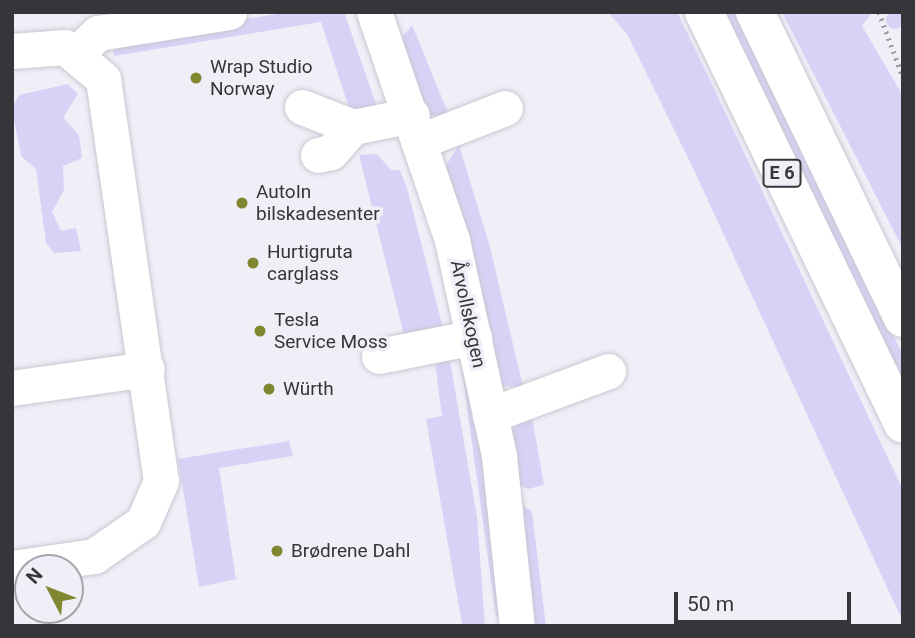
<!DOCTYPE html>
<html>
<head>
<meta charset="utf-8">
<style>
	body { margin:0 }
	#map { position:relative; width:915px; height:638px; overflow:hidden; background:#f0eff8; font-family:Roboto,sans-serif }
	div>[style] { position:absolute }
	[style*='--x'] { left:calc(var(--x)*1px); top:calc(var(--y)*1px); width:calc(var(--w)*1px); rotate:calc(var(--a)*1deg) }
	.green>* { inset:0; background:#d8d2f6 }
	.round { border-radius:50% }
	.path>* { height:4.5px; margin-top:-2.25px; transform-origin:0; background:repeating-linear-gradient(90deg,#9d9ca2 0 2px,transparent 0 7px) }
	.roads { filter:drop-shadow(0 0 2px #c9c7d0) drop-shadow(0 0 2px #c9c7d0) }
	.minor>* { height:35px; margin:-17.5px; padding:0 17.5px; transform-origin:17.5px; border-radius:17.5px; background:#fff }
	.highway>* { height:38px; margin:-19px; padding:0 19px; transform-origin:19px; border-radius:19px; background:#fff }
	.dots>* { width:19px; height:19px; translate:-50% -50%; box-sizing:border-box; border:4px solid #f0eff8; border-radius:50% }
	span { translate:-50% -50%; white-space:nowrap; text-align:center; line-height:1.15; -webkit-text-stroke:7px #f0eff8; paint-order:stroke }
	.shield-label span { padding:2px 5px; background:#f0eff8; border:2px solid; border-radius:5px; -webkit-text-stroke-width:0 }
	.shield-label { font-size:18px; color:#363539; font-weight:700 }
	.poi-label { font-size:19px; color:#363539 }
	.left { translate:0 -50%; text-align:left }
	.street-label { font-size:19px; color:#363539 }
	.frame { position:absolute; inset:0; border:14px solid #363539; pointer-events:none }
	.north { position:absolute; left:14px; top:554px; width:70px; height:70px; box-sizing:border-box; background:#f0eff8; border:2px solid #a6a5ac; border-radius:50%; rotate:312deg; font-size:19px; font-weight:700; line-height:28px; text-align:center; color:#363539 }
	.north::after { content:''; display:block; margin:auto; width:24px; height:32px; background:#818631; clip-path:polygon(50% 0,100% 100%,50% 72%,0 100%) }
	.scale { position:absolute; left:674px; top:592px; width:177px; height:32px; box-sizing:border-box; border:4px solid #363539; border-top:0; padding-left:9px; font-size:21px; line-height:24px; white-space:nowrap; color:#363539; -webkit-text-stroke:5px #f0eff8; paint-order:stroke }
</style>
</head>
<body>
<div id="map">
	<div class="green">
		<i class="round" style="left:886px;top:11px;width:18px;height:18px"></i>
		<i style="clip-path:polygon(290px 12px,344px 12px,378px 110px,352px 117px,321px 22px,114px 56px,112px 41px)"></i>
		<i style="clip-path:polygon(608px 12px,677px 12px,710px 80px,903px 490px,903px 622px,692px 166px,627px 34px)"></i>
		<i style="clip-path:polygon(723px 12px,735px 12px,903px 355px,903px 386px)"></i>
		<i style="clip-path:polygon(782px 12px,872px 12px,862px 26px,903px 96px,903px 249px)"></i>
		<i style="clip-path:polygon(412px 25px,421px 47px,451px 120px,426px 114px,400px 40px)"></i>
		<i style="clip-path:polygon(68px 84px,78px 94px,63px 118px,79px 135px,82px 158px,63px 166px,64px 190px,52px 212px,61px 231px,76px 228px,81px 251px,54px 253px,46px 243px,36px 169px,21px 156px,12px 108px,19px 95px)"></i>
		<i style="clip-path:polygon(459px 145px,490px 247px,523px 387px,500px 386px,443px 170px)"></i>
		<i style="clip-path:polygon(377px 154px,391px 170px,400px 170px,407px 188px,443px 328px,405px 339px,359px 155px)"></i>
		<i style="clip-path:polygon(449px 355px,477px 517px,485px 626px,462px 624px,426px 419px,442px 416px,435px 363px,418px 365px)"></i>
		<i style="clip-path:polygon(461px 364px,482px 437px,501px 621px,496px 616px)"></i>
		<i style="clip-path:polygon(532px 417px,544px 485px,528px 489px,518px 484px,507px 440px,514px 427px)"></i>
		<i style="clip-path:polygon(289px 441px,293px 456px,219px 468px,236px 579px,199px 587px,178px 459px)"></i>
		<i style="clip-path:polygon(523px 505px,532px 512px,546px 626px,531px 626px)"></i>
	</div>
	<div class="path">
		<i style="--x:879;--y:12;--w:69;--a:69.7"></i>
	</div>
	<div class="roads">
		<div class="minor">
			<i style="--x:374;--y:12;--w:241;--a:71.1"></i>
			<i style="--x:452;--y:240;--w:221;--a:77.7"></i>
			<i style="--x:499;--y:456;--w:171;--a:84"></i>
			<i style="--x:12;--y:51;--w:53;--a:-4.3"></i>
			<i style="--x:65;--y:47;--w:50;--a:40.1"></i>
			<i style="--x:103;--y:79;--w:406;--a:81.8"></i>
			<i style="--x:161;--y:481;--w:45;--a:113.7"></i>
			<i style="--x:143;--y:522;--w:60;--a:145.2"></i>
			<i style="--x:94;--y:556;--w:83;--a:171.7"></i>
			<i style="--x:77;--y:53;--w:29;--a:-44"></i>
			<i style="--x:98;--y:33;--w:133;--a:-9.1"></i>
			<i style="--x:302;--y:107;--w:55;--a:21.4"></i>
			<i style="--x:353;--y:127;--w:60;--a:-11.5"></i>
			<i style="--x:420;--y:141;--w:91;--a:-21.2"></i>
			<i style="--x:318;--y:155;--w:13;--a:-13"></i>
			<i style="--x:331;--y:152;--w:33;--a:-49"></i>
			<i style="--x:379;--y:356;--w:97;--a:-11.3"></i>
			<i style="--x:12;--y:388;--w:136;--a:-8"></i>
			<i style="--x:490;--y:415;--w:126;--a:-20.4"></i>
		</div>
		<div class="highway">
			<i style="--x:704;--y:12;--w:457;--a:64.2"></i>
			<i style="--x:755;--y:12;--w:340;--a:64.2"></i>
		</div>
	</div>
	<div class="dots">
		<i style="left:196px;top:78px;background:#818631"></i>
		<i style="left:242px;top:203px;background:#818631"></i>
		<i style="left:253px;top:263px;background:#818631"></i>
		<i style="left:260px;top:331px;background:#818631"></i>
		<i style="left:269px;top:389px;background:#818631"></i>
		<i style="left:277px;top:551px;background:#818631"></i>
	</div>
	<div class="shield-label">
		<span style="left:782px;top:173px">E 6</span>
	</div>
	<div class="poi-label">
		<span class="left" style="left:210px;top:78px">Wrap Studio<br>Norway</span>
		<span class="left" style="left:256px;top:203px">AutoIn<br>bilskadesenter</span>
		<span class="left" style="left:267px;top:263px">Hurtigruta<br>carglass</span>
		<span class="left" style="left:274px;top:331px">Tesla<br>Service Moss</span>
		<span class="left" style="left:283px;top:389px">Würth</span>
		<span class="left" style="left:291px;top:551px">Brødrene Dahl</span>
	</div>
	<div class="street-label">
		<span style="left:468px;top:314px;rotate:78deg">Årvollskogen</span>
	</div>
	<div class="frame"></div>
	<div class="north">N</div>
	<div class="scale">50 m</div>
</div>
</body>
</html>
